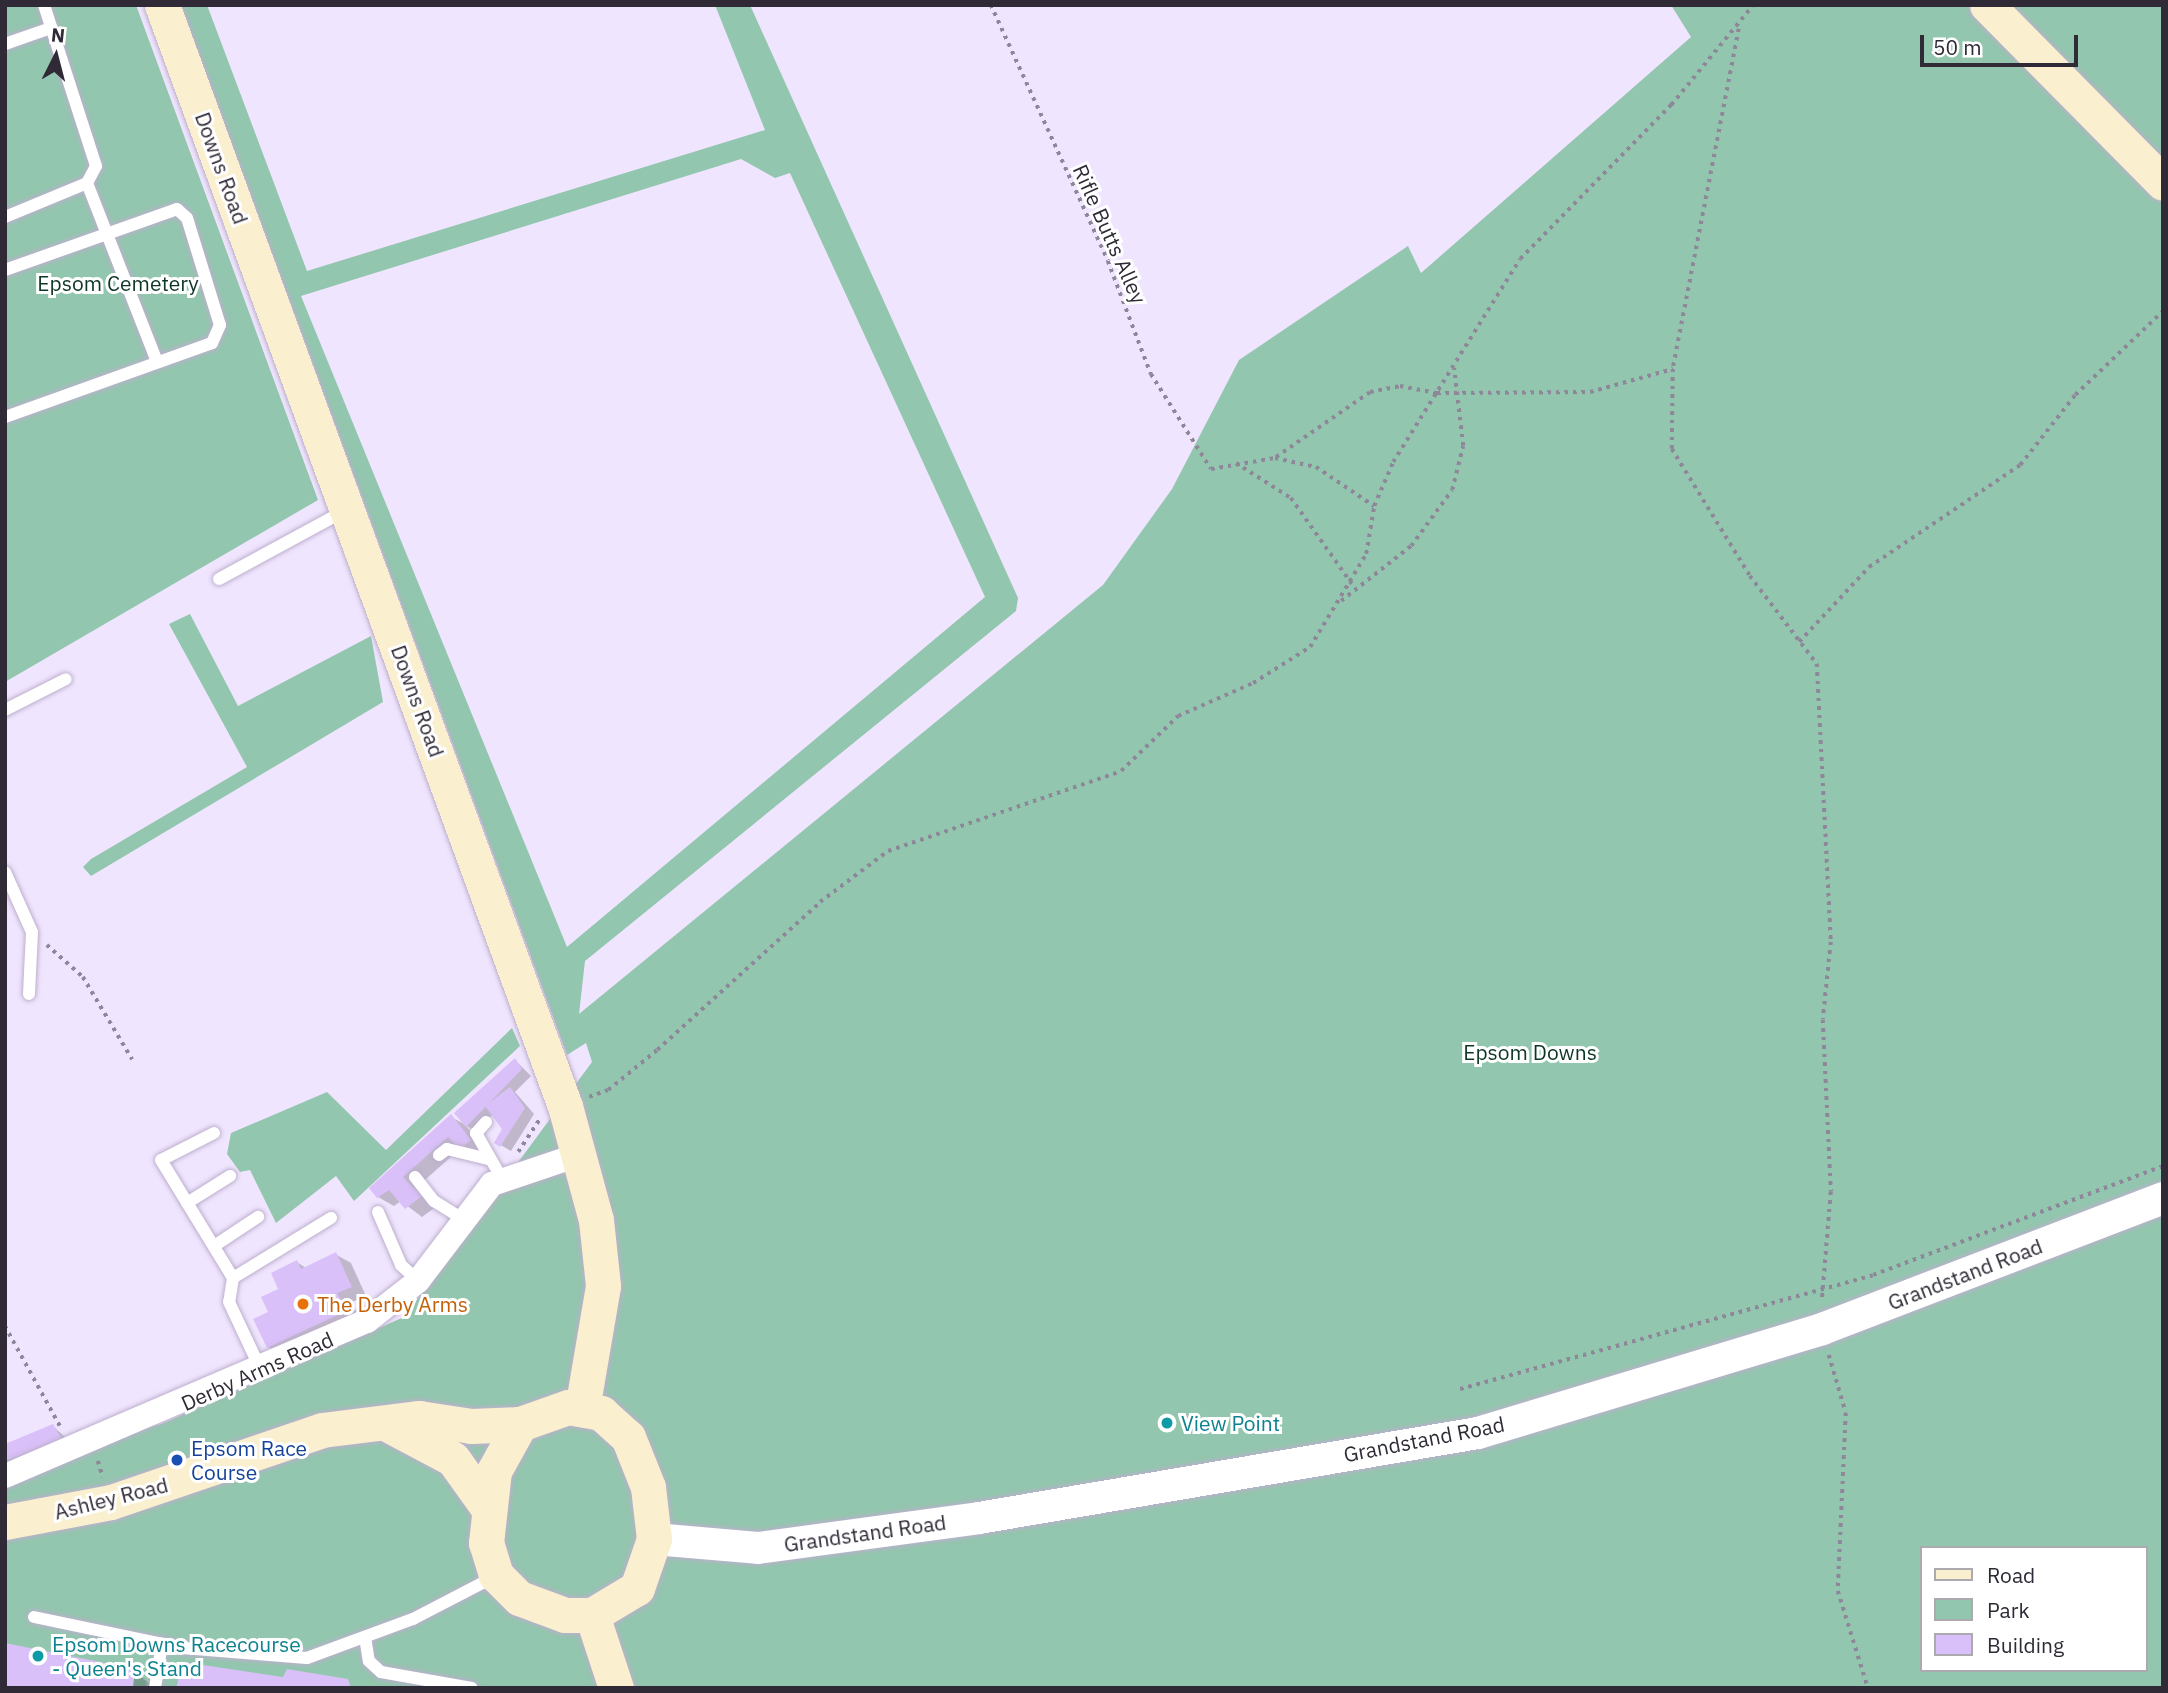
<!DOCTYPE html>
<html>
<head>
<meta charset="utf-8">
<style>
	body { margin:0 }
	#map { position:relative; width:2168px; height:1693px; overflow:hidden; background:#f0e5fe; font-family:"IBM Plex Sans",sans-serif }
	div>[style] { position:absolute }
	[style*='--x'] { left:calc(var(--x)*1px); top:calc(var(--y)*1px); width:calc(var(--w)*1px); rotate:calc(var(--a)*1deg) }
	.green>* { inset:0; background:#93c6ae }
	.shadow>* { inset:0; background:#0003 }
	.building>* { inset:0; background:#d9c0f8 }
	.path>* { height:3.5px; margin-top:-1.75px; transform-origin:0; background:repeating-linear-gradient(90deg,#8e8699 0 3.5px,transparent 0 8.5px) }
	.roads { filter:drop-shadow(0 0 2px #bcafcd) drop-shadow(0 0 2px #bcafcd) }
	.service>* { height:12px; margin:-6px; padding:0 6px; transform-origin:6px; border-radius:6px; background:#fff }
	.minor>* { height:24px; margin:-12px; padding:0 12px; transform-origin:12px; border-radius:12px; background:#fff }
	.tertiary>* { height:32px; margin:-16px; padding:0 16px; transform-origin:16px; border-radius:16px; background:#fff }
	.secondary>* { height:35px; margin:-17.5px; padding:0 17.5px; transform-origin:17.5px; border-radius:17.5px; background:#faefce }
	.dots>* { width:19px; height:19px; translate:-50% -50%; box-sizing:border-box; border:4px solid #fff; border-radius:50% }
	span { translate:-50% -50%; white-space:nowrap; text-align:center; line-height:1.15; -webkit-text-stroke:6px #fff; paint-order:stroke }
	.street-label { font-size:21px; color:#2f2a36 }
	.park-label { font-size:21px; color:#0e3626 }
	.food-label { font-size:21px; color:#c56008 }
	.left { translate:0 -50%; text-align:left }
	.culture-label { font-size:21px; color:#0d838f }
	.transit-label { font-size:21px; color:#164399 }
	.frame { position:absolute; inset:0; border:7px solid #2f2a36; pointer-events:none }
	.legend { position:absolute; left:1920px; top:1546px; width:228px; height:126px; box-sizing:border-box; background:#fff; border:2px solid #acaaaf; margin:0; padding:9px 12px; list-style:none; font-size:21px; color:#2f2a36 }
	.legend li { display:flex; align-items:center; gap:14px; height:35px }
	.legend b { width:35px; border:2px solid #acaaaf }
	.north { position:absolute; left:21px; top:21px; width:70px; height:70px; -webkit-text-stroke:5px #fff; paint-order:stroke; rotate:6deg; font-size:19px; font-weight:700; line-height:28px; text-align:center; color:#2f2a36 }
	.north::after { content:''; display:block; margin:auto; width:24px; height:32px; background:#2f2a36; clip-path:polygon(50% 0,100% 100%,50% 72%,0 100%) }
	.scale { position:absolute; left:1920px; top:35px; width:158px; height:32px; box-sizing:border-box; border:4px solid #2f2a36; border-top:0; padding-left:9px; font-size:21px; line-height:24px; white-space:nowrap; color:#2f2a36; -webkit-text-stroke:5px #fff; paint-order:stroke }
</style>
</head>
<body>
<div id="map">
	<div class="green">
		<i style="clip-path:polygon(5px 5px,136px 5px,318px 500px,5px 682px)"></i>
		<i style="clip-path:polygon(evenodd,181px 5px,207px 5px,307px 271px,765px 130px,715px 5px,750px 5px,1018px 598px,1016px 611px,585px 961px,579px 1014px,1103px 585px,1172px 489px,1239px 360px,1408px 246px,1421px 273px,1691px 37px,1671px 5px,2163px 5px,2163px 1688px,5px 1688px,5px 1461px,161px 1424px,404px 1317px,592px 1062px,586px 1043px,567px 1055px,181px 5px,741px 159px,775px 178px,790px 173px,985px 597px,567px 947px,301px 296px,741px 159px,181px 5px,1921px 1548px,2145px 1548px,2145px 1670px,1921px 1670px,1921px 1548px)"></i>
		<i style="clip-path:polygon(190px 614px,238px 706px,371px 636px,383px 702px,91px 876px,83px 867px,91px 859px,247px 767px,169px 624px)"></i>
		<i style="clip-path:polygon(512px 1028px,520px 1046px,354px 1201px,336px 1176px,276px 1223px,250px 1170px,240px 1172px,227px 1154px,231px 1133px,327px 1092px,386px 1150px)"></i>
	</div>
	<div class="shadow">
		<i style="clip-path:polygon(515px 1060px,531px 1076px,515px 1092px,534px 1114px,511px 1151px,496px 1142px,504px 1129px,493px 1114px,477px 1131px,466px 1126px,486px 1150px,477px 1157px,461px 1148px,418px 1186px,437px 1206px,422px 1217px,401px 1201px,394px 1206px,378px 1197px,451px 1117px,466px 1125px)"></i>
		<i style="clip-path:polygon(335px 1254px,351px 1263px,366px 1296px,352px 1302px,360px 1320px,284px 1356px,268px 1347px,270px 1313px,297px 1262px,306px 1268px)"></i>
		<i style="clip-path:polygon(53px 1426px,77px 1448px,5px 1477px,5px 1446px)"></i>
		<i style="clip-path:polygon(134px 1671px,155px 1688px,5px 1688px)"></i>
	</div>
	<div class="building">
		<i style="clip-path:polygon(515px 1058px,522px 1069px,466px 1127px,454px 1113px)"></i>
		<i style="clip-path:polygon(510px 1087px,525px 1108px,500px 1147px,494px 1143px,502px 1129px,485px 1106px)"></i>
		<i style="clip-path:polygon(451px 1114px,471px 1140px,460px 1149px,448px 1137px,403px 1177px,422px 1196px,405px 1209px,389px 1190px,377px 1198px,369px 1188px)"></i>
		<i style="clip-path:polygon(336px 1252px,352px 1287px,337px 1293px,346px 1311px,267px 1348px,253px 1319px,268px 1312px,261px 1297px,278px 1289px,271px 1273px,297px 1260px,301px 1269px)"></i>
		<i style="clip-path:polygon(53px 1424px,62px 1439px,5px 1462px,5px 1444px)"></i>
		<i style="clip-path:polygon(5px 1643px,135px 1669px,133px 1688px,5px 1688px)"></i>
		<i style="clip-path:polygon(183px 1662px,283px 1677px,287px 1669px,348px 1679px,351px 1688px,176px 1688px)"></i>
	</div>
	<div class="path">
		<i style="--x:991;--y:5;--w:281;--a:65.4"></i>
		<i style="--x:1108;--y:261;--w:121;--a:69.2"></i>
		<i style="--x:1151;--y:374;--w:112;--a:57.7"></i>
		<i style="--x:1211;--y:469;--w:65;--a:-9.8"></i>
		<i style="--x:1275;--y:458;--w:42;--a:12.4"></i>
		<i style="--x:1316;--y:467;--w:70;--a:33.9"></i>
		<i style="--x:1739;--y:29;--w:346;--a:101"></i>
		<i style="--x:1673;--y:369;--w:80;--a:90.7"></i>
		<i style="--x:1672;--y:449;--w:149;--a:58.4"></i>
		<i style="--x:1750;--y:576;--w:111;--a:52.7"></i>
		<i style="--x:1817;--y:664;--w:278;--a:87.1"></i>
		<i style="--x:1831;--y:942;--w:78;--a:95.9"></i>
		<i style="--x:1823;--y:1020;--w:172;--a:87.3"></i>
		<i style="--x:1831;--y:1192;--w:110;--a:94.7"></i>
		<i style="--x:1276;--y:457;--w:114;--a:-34.7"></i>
		<i style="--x:1370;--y:392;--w:31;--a:-11"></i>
		<i style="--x:1400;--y:386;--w:38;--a:11"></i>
		<i style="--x:1437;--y:393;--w:153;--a:-0.4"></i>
		<i style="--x:1590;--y:392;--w:86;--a:-15.5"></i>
		<i style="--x:1236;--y:463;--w:65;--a:32.5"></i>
		<i style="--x:1291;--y:498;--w:110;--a:54.6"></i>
		<i style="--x:1341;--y:601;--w:89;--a:-38.2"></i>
		<i style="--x:1411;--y:546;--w:69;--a:-53.8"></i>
		<i style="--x:1452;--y:490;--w:45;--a:-76"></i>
		<i style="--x:1463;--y:446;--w:78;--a:-96.7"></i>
		<i style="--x:1799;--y:642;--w:103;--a:-47"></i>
		<i style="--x:1869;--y:567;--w:182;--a:-34"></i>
		<i style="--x:2020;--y:465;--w:89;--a:-51.8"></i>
		<i style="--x:2075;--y:395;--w:122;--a:-43.7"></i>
		<i style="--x:47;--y:945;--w:48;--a:41.6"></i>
		<i style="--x:83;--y:977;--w:96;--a:59.1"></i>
		<i style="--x:589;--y:1097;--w:20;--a:-20"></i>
		<i style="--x:608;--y:1090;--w:63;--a:-39.2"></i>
		<i style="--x:657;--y:1050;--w:220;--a:-42.2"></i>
		<i style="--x:820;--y:902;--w:85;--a:-36.9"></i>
		<i style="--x:888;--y:851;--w:246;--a:-18.9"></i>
		<i style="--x:1121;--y:771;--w:79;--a:-44"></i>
		<i style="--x:1178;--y:716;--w:82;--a:-23.7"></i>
		<i style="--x:1253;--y:683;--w:67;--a:-32.3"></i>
		<i style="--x:1310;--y:647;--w:109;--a:-58.9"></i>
		<i style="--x:1366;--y:554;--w:49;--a:-80.5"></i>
		<i style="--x:1374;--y:506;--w:48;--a:-66.6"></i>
		<i style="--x:1393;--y:462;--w:239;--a:-58"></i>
		<i style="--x:1520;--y:259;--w:216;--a:-45.6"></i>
		<i style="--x:1671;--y:105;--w:129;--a:-50.6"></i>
		<i style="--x:518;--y:1152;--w:42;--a:-56.7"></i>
		<i style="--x:5;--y:1326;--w:116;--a:61.2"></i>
		<i style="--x:1829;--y:1355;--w:60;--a:73.7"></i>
		<i style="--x:1846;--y:1413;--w:178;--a:92.6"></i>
		<i style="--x:1838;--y:1591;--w:102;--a:72.8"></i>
		<i style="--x:1460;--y:1389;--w:428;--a:-15.4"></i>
		<i style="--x:1873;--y:1275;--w:310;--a:-20.6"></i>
		<i style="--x:98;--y:1461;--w:17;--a:73"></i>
	</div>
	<div class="roads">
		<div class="service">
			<i style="--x:5;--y:44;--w:49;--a:-19.2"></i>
			<i style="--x:87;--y:183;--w:192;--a:68.6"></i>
			<i style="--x:5;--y:217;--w:89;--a:-22.5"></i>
			<i style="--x:87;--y:183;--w:19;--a:-62"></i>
			<i style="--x:96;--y:166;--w:169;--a:-107.9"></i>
			<i style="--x:5;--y:270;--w:182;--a:-19.5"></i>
			<i style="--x:177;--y:209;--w:13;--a:42"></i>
			<i style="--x:187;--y:218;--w:112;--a:72.9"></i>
			<i style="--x:220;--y:325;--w:20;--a:114"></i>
			<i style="--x:212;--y:343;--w:220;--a:160.3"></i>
			<i style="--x:219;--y:579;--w:142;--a:-28.5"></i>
			<i style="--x:5;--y:710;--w:68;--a:-26.9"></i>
			<i style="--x:5;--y:872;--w:66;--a:65.8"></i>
			<i style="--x:32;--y:932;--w:62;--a:92.8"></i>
			<i style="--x:486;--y:1122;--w:15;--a:132"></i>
			<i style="--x:476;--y:1133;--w:53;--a:60.5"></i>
			<i style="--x:214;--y:1133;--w:59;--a:153"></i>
			<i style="--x:161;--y:1160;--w:138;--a:58.6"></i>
			<i style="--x:233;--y:1278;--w:24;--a:99"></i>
			<i style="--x:229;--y:1302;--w:75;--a:64.8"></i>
			<i style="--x:439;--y:1155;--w:10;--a:-37"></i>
			<i style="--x:447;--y:1149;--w:42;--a:13.7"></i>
			<i style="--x:415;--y:1177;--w:31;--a:52"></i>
			<i style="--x:434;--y:1201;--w:34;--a:32"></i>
			<i style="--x:187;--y:1203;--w:51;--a:-32.1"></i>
			<i style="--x:378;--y:1212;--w:58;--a:66.5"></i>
			<i style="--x:401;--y:1265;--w:23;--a:43"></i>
			<i style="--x:214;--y:1246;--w:53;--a:-33.4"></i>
			<i style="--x:233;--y:1278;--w:115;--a:-31.5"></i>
			<i style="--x:34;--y:1617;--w:152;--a:11.8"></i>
			<i style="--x:183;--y:1648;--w:124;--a:4.6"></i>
			<i style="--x:307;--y:1658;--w:113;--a:-20.2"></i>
			<i style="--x:413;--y:1619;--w:93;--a:-27.4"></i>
			<i style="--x:365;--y:1637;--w:24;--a:81"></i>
			<i style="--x:369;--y:1661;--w:16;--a:43"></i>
			<i style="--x:381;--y:1672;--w:92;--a:10"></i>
			<i style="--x:155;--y:1688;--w:45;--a:-81"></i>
		</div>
		<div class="minor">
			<i style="--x:5;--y:1476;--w:394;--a:-23.2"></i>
			<i style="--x:367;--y:1321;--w:65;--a:-38.1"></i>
			<i style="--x:418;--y:1281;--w:122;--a:-52.7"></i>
			<i style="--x:492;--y:1184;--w:91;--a:-18.6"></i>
		</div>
		<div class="tertiary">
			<i style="--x:654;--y:1539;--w:104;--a:4.9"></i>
			<i style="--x:758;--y:1548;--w:223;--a:-7.7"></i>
			<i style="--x:979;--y:1518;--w:506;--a:-9.67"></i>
			<i style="--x:1478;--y:1433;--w:359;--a:-16.8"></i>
			<i style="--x:1822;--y:1329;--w:365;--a:-21"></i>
		</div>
		<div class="secondary">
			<i style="--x:162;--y:5;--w:1172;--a:69.9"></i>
			<i style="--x:565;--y:1106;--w:118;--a:74.8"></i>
			<i style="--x:596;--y:1220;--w:66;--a:83.9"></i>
			<i style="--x:603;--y:1286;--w:125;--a:99.7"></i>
			<i style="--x:1987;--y:5;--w:250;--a:45.3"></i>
			<i style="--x:568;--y:1407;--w:34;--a:10"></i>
			<i style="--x:601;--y:1413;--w:36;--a:42"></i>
			<i style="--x:628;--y:1437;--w:54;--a:68.2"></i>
			<i style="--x:648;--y:1487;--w:52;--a:83.4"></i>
			<i style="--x:654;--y:1539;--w:52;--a:109.1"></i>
			<i style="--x:637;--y:1588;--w:52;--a:149"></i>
			<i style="--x:592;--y:1615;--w:27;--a:180"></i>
			<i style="--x:565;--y:1615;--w:49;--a:-159.7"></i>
			<i style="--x:519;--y:1598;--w:33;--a:-135"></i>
			<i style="--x:496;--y:1575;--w:34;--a:-107"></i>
			<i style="--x:486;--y:1543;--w:72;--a:-83.7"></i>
			<i style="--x:494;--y:1471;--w:54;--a:-61"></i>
			<i style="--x:520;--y:1424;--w:51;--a:-19.5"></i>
			<i style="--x:389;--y:1425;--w:72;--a:28"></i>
			<i style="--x:453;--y:1459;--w:60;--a:54.5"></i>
			<i style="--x:5;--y:1522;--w:108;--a:-10.7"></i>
			<i style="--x:111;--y:1502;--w:223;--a:-18.8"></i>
			<i style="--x:322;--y:1430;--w:98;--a:-7.1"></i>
			<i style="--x:419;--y:1418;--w:53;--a:8.7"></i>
			<i style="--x:471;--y:1426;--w:49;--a:-2.3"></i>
			<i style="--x:592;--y:1615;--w:77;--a:71.8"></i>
		</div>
	</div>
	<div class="dots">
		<i style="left:303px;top:1304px;background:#e8710a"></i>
		<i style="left:1167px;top:1423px;background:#0f9aa8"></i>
		<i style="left:177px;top:1460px;background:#1a4fb4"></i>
		<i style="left:38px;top:1656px;background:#0f9aa8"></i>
	</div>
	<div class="street-label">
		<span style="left:222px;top:168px;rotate:70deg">Downs Road</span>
		<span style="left:1110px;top:234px;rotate:66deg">Rifle Butts Alley</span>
		<span style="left:418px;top:701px;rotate:70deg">Downs Road</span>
		<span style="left:1965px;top:1274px;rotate:-21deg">Grandstand Road</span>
		<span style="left:257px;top:1371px;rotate:-24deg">Derby Arms Road</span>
		<span style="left:1424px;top:1439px;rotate:-11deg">Grandstand Road</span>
		<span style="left:111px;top:1498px;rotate:-14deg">Ashley Road</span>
		<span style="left:865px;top:1533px;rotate:-8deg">Grandstand Road</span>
	</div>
	<div class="park-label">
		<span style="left:118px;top:283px">Epsom Cemetery</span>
		<span style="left:1530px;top:1052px">Epsom Downs</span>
	</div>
	<div class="food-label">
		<span class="left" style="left:317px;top:1304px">The Derby Arms</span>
	</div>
	<div class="culture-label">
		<span class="left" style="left:1181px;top:1423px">View Point</span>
		<span class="left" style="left:52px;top:1656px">Epsom Downs Racecourse<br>- Queen's Stand</span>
	</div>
	<div class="transit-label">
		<span class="left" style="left:191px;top:1460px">Epsom Race<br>Course</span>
	</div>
	<div class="frame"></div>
	<ul class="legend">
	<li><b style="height:9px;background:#faefce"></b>Road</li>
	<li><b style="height:19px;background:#93c6ae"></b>Park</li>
	<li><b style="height:19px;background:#d9c0f8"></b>Building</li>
	</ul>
	<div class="north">N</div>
	<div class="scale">50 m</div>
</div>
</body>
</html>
